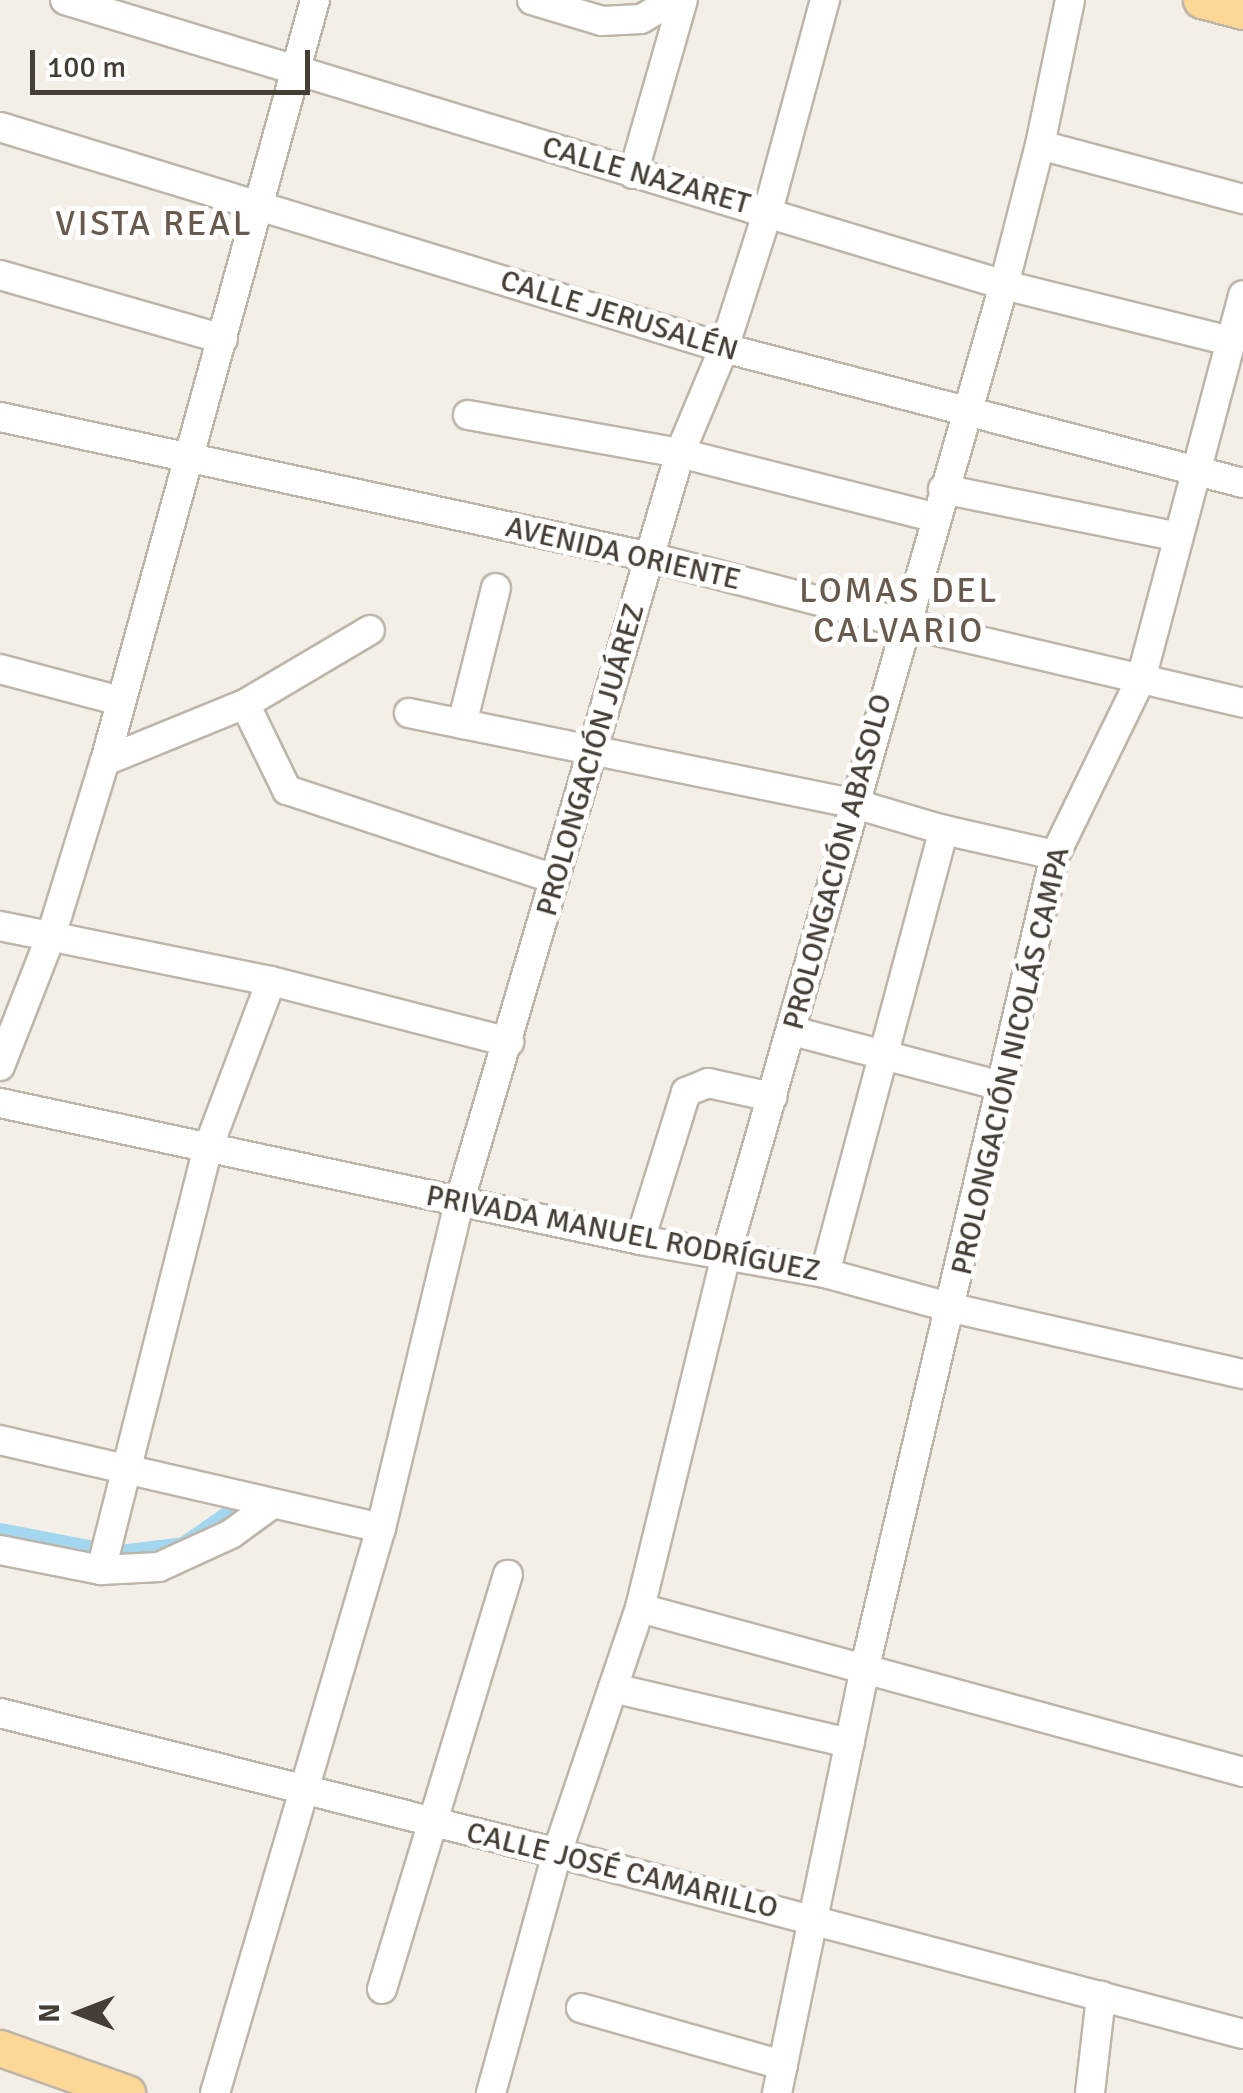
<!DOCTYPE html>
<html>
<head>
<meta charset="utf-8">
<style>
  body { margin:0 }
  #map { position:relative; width:1243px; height:2093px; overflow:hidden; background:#f3eee6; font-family:Signika,sans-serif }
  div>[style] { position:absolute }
  .canal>* { height:20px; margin:-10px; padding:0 10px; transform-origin:10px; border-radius:10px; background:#a3d6ef }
  .roads { filter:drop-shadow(2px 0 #beb5a9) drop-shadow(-2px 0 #beb5a9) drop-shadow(0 2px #beb5a9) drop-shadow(0 -2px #beb5a9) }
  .minor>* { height:28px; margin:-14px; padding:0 14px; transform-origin:14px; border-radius:14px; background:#fff }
  .major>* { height:35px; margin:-17.5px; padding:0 17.5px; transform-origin:17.5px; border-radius:17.5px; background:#fdd795 }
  span { translate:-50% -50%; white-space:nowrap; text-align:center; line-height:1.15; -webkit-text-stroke:10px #fff; paint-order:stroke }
  .street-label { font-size:30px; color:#453e35 }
  .quarter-label { font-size:35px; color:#685b4d; letter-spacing:2.5px }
  .north { position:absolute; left:30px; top:1963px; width:100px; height:100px; -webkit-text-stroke:8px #fff; paint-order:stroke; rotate:270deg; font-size:28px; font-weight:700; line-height:40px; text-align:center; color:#453e35 }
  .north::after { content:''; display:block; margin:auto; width:35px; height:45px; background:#453e35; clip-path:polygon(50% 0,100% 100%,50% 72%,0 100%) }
  .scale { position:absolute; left:30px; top:50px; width:280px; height:45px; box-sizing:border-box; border:5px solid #453e35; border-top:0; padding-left:12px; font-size:30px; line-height:35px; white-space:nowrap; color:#453e35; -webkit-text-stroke:8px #fff; paint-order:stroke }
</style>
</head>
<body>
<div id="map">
  <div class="canal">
    <div style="left:0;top:1533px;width:96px;rotate:10.8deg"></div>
    <div style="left:120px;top:1555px;width:64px;rotate:-7.1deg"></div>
    <div style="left:184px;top:1547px;width:60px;rotate:-34.8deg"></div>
  </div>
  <div class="roads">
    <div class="minor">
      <div style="left:65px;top:0;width:981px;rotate:16.88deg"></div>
      <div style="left:1004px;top:285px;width:234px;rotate:13.9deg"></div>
      <div style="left:532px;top:0;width:73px;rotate:16.7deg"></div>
      <div style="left:602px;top:21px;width:39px;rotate:-3deg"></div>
      <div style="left:641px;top:19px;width:38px;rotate:-30deg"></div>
      <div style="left:0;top:127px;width:757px;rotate:16.97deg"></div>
      <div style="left:724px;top:348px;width:536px;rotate:14.58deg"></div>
      <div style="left:1040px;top:145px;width:210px;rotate:14.9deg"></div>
      <div style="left:633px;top:174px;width:181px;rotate:-74deg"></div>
      <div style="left:0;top:275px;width:232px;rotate:16deg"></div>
      <div style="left:468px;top:415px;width:215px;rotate:10.2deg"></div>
      <div style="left:680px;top:453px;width:264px;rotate:14.2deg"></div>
      <div style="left:0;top:417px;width:665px;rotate:12.15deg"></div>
      <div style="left:650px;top:557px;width:261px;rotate:14.6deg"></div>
      <div style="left:903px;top:623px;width:349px;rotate:13.2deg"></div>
      <div style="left:943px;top:489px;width:240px;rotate:11.5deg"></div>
      <div style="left:0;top:669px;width:124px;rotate:14.9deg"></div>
      <div style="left:245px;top:704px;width:96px;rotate:64deg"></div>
      <div style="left:287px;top:790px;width:282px;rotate:18.4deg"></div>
      <div style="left:409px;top:713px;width:452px;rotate:11.5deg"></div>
      <div style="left:852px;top:803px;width:96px;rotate:16.4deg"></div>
      <div style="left:944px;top:830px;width:114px;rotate:12.7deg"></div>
      <div style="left:462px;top:724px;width:140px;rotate:-76deg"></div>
      <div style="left:105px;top:761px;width:151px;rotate:-22.2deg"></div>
      <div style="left:245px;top:704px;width:145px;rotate:-30.6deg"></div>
      <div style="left:0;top:926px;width:277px;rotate:11.5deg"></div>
      <div style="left:271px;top:981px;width:246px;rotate:14.4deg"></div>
      <div style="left:793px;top:1031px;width:215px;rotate:14.8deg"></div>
      <div style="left:0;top:1066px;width:140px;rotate:-68.6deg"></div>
      <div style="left:51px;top:936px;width:183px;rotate:-72.9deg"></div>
      <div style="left:105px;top:761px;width:789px;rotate:-74.57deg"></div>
      <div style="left:0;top:1103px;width:654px;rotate:12.08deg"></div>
      <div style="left:640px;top:1240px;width:188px;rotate:10.1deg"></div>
      <div style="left:825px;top:1273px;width:132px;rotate:15.4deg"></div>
      <div style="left:952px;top:1308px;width:298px;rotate:12.8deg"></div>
      <div style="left:640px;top:1240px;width:155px;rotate:-72.7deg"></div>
      <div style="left:686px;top:1092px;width:24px;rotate:-22deg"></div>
      <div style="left:708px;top:1083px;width:66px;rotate:12.3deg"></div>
      <div style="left:825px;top:1273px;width:459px;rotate:-75deg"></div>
      <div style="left:0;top:1440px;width:391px;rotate:13deg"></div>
      <div style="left:0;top:1550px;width:103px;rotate:11.2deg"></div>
      <div style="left:101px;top:1570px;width:58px;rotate:-3deg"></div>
      <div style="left:159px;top:1567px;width:79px;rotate:-24.6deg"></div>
      <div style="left:231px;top:1534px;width:51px;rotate:-36.2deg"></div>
      <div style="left:101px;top:1570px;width:435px;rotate:-75.8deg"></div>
      <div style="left:208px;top:1148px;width:178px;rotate:-69.3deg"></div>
      <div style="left:640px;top:1608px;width:625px;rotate:15.21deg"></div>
      <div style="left:613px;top:1688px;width:243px;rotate:13.1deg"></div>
      <div style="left:0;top:1713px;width:574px;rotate:14.11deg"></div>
      <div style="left:557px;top:1853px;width:709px;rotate:14.78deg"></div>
      <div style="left:382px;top:1989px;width:433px;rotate:-73.1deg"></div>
      <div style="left:581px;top:2008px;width:210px;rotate:15.8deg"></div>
      <div style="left:215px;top:2093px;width:589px;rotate:-73.63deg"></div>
      <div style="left:381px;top:1528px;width:334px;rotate:-76.5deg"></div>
      <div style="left:459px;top:1203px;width:782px;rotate:-73.58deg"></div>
      <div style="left:680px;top:453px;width:114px;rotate:-67.3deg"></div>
      <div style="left:724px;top:348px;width:144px;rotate:-72.2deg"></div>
      <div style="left:768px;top:211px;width:219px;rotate:-74.9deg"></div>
      <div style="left:491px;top:2093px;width:249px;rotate:-74.6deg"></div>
      <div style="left:557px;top:1853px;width:259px;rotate:-71.3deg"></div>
      <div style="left:640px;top:1608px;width:363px;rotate:-76.3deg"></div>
      <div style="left:726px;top:1255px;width:1009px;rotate:-74.01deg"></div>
      <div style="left:1004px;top:285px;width:145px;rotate:-75.6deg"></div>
      <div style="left:1040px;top:145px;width:148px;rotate:-78.3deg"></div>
      <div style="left:777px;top:2093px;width:435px;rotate:-78.3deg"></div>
      <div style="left:865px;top:1667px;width:834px;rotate:-76.83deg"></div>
      <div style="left:1055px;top:855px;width:196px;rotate:-64deg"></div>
      <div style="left:1141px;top:679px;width:397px;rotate:-75.1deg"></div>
      <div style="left:1090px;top:2093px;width:98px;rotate:-83.5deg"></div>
    </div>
    <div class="major">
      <div style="left:1201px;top:0;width:43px;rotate:14.7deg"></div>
      <div style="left:0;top:2048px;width:135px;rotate:19.5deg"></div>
    </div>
  </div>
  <div class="street-label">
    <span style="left:646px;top:176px;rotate:16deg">CALLE NAZARET</span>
    <span style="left:619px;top:316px;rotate:17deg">CALLE JERUSALÉN</span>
    <span style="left:623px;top:554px;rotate:13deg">AVENIDA ORIENTE</span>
    <span style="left:591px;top:760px;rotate:-74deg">PROLONGACIÓN JUÁREZ</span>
    <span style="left:838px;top:862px;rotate:-75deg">PROLONGACIÓN ABASOLO</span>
    <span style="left:1011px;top:1061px;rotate:-77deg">PROLONGACIÓN NICOLÁS CAMPA</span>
    <span style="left:623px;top:1234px;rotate:11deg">PRIVADA MANUEL RODRÍGUEZ</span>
    <span style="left:622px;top:1871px;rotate:14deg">CALLE JOSÉ CAMARILLO</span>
  </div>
  <div class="quarter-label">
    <span style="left:154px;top:224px">VISTA REAL</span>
    <span style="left:899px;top:611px">LOMAS DEL<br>CALVARIO</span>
  </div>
  <div class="north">N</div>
  <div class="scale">100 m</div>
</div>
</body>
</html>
